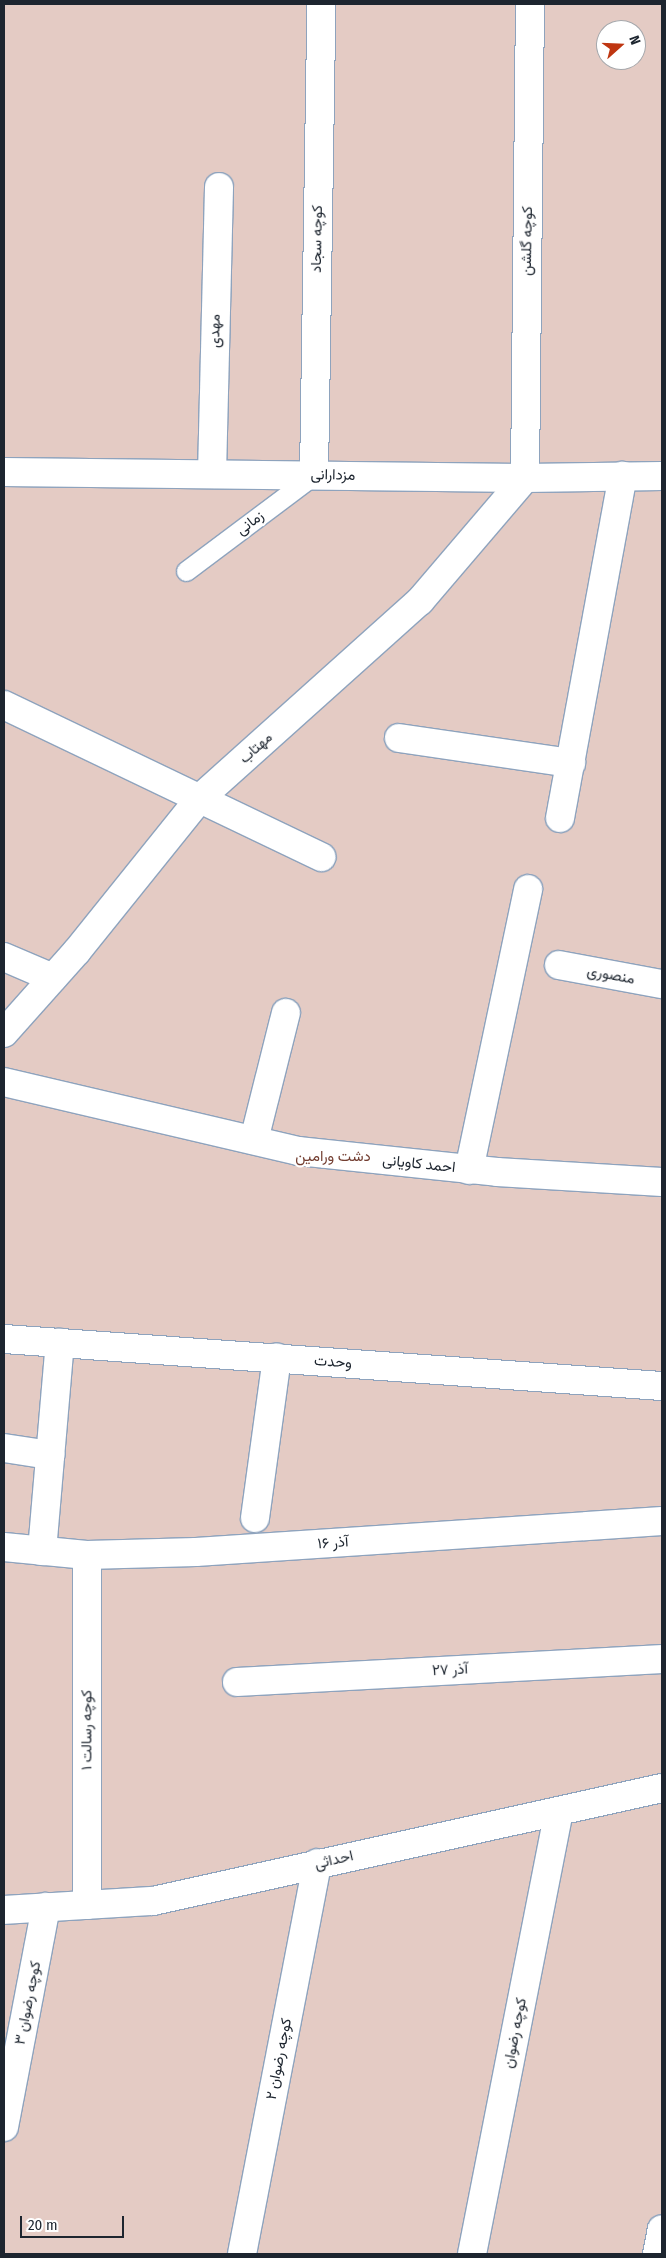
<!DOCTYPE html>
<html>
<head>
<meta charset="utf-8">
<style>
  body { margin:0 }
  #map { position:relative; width:666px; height:2258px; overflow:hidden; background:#e6f0fb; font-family:"Fira Sans Condensed",Vazirmatn,sans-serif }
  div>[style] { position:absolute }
  .green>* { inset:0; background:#e4cbc4 }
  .roads { filter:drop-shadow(1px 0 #8ea3bd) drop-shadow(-1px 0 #8ea3bd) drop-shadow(0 1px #8ea3bd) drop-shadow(0 -1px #8ea3bd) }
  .lane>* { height:19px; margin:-9.5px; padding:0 9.5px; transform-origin:9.5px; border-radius:9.5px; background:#fff }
  .street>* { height:28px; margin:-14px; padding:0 14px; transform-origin:14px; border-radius:14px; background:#fff }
  .secondary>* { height:28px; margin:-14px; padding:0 14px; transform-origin:14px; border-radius:14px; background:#fff }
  span { translate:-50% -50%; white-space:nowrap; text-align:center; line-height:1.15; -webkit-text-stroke:4.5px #fff; paint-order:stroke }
  .street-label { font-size:15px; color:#1d252f }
  .park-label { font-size:15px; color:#733e31 }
  .frame { position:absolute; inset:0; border:5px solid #1d252f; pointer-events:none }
  .north { position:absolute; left:596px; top:20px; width:50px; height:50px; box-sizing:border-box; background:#fff; border:1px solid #a5a8ac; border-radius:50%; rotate:70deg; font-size:14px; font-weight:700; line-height:20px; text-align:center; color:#1d252f }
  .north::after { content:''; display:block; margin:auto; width:18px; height:22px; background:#bf3611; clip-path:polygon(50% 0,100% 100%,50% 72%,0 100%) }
  .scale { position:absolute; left:20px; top:2216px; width:104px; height:22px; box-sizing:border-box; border:2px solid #1d252f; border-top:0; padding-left:6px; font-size:15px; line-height:18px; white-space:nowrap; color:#1d252f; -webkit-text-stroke:4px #fff; paint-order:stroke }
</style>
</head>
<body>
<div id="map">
  <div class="green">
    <div style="clip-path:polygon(evenodd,4px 4px,662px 4px,662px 2254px,4px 2254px,4px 4px,606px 30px,636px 30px,636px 60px,606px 60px,606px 30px)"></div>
  </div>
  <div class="roads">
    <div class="lane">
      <div style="left:186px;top:571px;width:160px;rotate:-36.9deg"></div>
    </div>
    <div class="street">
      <div style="left:212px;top:474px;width:287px;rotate:-88.6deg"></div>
      <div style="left:314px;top:475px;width:471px;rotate:-89.1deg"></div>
      <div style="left:4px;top:705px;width:352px;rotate:25.6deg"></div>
      <div style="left:399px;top:738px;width:174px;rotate:8.3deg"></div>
      <div style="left:560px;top:818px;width:348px;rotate:-79.6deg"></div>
      <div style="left:4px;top:957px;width:53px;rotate:23.2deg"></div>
      <div style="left:559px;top:965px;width:105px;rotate:10.5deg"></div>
      <div style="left:4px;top:1033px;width:110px;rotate:-48.3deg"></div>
      <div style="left:77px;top:951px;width:195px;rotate:-51.2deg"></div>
      <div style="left:199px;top:799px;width:297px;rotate:-41.9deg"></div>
      <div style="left:420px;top:601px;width:162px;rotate:-49.5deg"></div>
      <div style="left:525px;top:478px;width:474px;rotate:-89.4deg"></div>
      <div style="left:4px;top:1082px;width:302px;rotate:13.2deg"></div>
      <div style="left:298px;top:1151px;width:200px;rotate:6deg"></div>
      <div style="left:497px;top:1172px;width:165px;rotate:3.5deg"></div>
      <div style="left:254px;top:1140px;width:131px;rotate:-75.9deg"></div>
      <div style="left:469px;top:1170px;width:287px;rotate:-78.1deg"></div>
      <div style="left:4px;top:1339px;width:660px;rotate:4.09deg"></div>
      <div style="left:4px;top:1448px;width:47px;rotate:8.7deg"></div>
      <div style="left:255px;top:1518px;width:162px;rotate:-82.2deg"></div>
      <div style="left:4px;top:1547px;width:83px;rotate:5.5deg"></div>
      <div style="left:87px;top:1555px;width:109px;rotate:-1.6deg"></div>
      <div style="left:196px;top:1552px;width:467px;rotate:-3.8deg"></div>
      <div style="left:42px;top:1551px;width:209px;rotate:-85.1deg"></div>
      <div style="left:237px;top:1682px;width:426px;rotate:-3.1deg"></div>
      <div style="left:87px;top:1905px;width:350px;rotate:-90deg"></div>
      <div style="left:4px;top:1910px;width:149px;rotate:-3.5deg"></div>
      <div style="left:153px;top:1901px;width:521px;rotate:-12.52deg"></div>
      <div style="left:4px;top:2127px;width:224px;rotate:-79.2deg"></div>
      <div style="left:242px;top:2254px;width:398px;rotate:-79.1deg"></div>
      <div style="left:472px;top:2254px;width:451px;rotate:-78.9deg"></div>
    </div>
    <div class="secondary">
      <div style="left:4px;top:472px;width:521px;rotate:0.66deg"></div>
      <div style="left:525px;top:478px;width:137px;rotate:-0.8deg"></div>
      <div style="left:657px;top:2254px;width:25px;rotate:-79deg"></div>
    </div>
  </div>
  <div class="street-label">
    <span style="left:317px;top:239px;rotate:-89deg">کوچه سجاد</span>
    <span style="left:527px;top:241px;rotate:-89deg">کوچه گلشن</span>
    <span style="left:215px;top:331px;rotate:-89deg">مهدی</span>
    <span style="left:333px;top:475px;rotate:1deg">مزدارانی</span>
    <span style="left:250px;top:523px;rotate:-37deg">زمانی</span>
    <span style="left:256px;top:748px;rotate:-42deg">مهتاب</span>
    <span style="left:611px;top:975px;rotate:11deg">منصوری</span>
    <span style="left:419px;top:1164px;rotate:6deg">احمد کاویانی</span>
    <span style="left:333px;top:1362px;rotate:4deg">وحدت</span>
    <span style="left:333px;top:1543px;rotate:-4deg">۱۶ آذر</span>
    <span style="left:450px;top:1670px;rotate:-3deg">۲۷ آذر</span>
    <span style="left:87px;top:1730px;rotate:-90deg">۱ کوچه رسالت</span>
    <span style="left:334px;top:1860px;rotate:-13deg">احداثی</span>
    <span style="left:28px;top:2003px;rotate:-79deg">کوچه رضوان ۳</span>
    <span style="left:515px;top:2033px;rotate:-79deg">کوچه رضوان</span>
    <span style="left:279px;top:2059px;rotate:-79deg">کوچه رضوان ۲</span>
  </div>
  <div class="park-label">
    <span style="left:333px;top:1157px">دشت ورامین</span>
  </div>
  <div class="frame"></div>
  <div class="north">N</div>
  <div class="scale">20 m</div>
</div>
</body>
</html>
